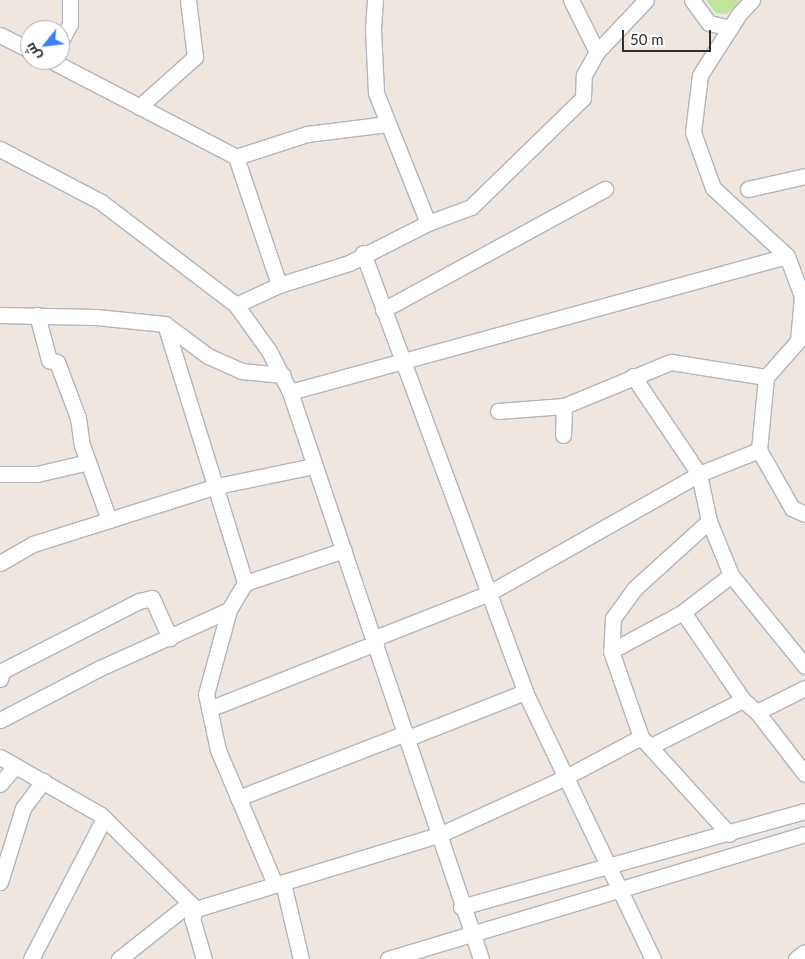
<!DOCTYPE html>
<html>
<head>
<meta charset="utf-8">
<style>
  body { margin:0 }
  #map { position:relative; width:805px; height:959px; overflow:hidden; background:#efe6e0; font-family:Lato,Cairo,sans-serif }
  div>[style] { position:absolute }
  .green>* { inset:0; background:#c0e69c }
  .roads { filter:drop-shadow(1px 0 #b0b5be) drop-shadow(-1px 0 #b0b5be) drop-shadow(0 1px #b0b5be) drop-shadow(0 -1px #b0b5be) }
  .minor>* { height:15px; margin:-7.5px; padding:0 7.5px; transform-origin:7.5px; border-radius:7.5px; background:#fff }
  span { translate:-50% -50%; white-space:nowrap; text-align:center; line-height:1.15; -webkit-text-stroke:4px #fff; paint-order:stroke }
  .north { position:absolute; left:20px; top:20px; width:50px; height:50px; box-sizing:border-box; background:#fff; border:1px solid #ababab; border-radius:50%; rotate:241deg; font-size:14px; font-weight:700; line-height:20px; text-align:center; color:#2e2e2e }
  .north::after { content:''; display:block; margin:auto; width:18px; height:22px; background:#3e7ffe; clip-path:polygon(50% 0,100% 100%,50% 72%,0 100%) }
  .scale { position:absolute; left:622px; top:30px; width:89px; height:22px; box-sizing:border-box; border:2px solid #2e2e2e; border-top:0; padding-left:6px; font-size:15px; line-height:18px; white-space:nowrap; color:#2e2e2e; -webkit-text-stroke:4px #fff; paint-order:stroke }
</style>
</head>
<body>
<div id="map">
  <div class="green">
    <div style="clip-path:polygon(706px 0,741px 0,727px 14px,716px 13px)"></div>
  </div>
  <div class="roads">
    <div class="minor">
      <div style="left:375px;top:0;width:29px;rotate:94deg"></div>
      <div style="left:373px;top:29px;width:64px;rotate:87.3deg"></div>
      <div style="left:376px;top:93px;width:140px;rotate:68.2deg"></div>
      <div style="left:571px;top:0;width:58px;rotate:63.4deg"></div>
      <div style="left:692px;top:0;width:29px;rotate:54deg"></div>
      <div style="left:709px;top:23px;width:22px;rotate:13deg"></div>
      <div style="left:0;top:35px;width:34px;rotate:27deg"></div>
      <div style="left:60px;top:42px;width:21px;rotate:-61deg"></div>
      <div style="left:70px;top:24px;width:24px;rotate:-90deg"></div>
      <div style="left:50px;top:60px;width:210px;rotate:27.5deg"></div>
      <div style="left:236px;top:157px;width:75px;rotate:-17.9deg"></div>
      <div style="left:307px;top:134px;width:81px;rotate:-7.1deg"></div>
      <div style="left:139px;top:107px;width:75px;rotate:-41.8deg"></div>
      <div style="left:195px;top:57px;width:57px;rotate:-97deg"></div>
      <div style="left:0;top:149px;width:114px;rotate:27.7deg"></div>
      <div style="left:101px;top:202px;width:170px;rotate:37.3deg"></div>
      <div style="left:236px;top:305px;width:57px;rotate:54.3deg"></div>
      <div style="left:269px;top:351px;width:46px;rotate:62.9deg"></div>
      <div style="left:290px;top:392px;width:598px;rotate:71.38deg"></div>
      <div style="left:236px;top:157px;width:135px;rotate:71.4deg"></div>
      <div style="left:279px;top:285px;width:47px;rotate:155.1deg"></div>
      <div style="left:748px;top:189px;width:58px;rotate:-12.8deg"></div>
      <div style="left:363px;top:253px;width:468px;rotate:69.7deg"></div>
      <div style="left:525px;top:692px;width:296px;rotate:64.4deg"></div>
      <div style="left:279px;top:285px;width:73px;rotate:-17.4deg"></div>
      <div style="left:349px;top:263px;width:89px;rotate:-26.9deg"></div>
      <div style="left:428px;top:223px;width:46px;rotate:-20.4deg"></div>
      <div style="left:471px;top:207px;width:156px;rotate:-44.2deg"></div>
      <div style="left:583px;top:98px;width:23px;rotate:-88deg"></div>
      <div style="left:584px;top:75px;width:26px;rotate:-61deg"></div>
      <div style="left:597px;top:52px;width:71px;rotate:-46.7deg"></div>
      <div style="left:383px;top:310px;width:253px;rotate:-28.6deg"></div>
      <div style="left:0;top:315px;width:96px;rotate:1.2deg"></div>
      <div style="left:96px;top:317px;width:69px;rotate:5.8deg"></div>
      <div style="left:165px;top:324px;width:54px;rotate:36.7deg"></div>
      <div style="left:208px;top:356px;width:36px;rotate:24deg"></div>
      <div style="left:241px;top:371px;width:42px;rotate:5.4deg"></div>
      <div style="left:37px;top:315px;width:47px;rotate:75.1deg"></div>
      <div style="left:49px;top:360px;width:8px;rotate:14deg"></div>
      <div style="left:57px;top:362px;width:60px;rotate:69.4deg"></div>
      <div style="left:78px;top:418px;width:27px;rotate:82deg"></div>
      <div style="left:82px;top:445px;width:80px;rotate:70.2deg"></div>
      <div style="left:165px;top:324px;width:271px;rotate:72.8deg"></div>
      <div style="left:245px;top:583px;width:31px;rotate:121deg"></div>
      <div style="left:229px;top:610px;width:87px;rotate:105.3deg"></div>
      <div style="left:206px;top:694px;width:57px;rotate:77.9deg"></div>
      <div style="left:218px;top:750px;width:146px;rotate:67deg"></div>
      <div style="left:633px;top:376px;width:118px;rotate:56deg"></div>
      <div style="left:699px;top:474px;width:48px;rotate:78deg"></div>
      <div style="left:709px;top:521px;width:58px;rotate:67.8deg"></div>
      <div style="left:731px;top:575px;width:117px;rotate:50.9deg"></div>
      <div style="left:290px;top:392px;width:515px;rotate:-15.3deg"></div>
      <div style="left:787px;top:256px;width:100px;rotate:-137.4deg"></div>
      <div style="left:713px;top:188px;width:59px;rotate:-109.7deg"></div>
      <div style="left:693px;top:132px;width:57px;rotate:-83deg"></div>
      <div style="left:700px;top:75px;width:72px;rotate:-57.4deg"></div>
      <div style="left:739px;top:14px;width:19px;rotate:-47deg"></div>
      <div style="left:498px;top:411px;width:66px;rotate:-4.3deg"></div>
      <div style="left:563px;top:435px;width:29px;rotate:-88deg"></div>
      <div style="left:564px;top:406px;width:116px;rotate:-22.4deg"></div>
      <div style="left:671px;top:362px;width:96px;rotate:9deg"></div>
      <div style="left:759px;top:450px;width:73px;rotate:-84.5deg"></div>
      <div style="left:766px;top:377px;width:48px;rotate:-48.4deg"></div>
      <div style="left:798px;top:341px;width:45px;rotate:-84.9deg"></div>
      <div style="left:802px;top:296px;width:43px;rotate:-110.6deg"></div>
      <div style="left:0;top:474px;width:37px"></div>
      <div style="left:37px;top:474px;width:52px;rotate:-13.2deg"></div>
      <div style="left:709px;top:521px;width:100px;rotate:137.8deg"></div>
      <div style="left:635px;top:588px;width:37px;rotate:126deg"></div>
      <div style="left:613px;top:618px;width:33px;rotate:93deg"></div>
      <div style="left:611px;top:651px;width:91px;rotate:70.8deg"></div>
      <div style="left:641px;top:737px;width:131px;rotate:47.8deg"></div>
      <div style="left:0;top:563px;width:38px;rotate:-30deg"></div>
      <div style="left:33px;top:544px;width:193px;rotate:-17.5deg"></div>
      <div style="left:217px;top:486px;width:99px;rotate:-11.7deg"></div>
      <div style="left:245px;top:583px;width:104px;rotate:-18.4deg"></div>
      <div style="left:683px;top:612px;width:107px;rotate:55.7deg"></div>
      <div style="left:743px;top:700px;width:18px;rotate:41deg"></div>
      <div style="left:757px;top:712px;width:78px;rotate:52.3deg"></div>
      <div style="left:375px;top:638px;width:123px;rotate:-21.5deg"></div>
      <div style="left:489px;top:593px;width:241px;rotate:-29.5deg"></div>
      <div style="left:699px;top:474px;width:65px;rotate:-21.8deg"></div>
      <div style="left:759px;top:450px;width:67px;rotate:60.4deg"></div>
      <div style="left:792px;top:508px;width:14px;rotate:25deg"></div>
      <div style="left:611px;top:651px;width:82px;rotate:-28.4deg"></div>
      <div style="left:683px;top:612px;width:61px;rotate:-37.6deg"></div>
      <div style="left:0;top:679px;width:8px;rotate:-76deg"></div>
      <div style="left:2px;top:671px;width:154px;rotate:-27.1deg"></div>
      <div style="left:139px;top:601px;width:13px;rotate:-13deg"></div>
      <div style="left:152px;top:598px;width:44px;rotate:65.8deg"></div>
      <div style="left:209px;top:709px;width:180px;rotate:-21.6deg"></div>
      <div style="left:757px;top:712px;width:54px;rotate:-26.6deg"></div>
      <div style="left:0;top:720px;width:113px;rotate:-27.5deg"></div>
      <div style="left:100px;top:668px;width:141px;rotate:-24.2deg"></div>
      <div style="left:408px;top:738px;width:126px;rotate:-21.5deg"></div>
      <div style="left:651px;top:746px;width:103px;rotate:-26.6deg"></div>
      <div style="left:0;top:757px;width:116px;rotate:29.9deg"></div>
      <div style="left:101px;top:815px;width:134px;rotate:44.7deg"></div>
      <div style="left:196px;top:909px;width:256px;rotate:-17deg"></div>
      <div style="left:441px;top:834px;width:135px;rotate:-24.5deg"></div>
      <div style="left:564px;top:778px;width:87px;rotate:-28deg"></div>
      <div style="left:0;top:784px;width:23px;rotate:-50deg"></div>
      <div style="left:238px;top:798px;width:180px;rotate:-21.2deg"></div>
      <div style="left:0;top:882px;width:77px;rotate:-72.7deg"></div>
      <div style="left:23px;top:808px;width:34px;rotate:-53deg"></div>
      <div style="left:283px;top:883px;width:78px;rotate:76.7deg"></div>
      <div style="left:461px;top:907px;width:357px;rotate:-15.6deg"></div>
      <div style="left:196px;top:909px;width:10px;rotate:114deg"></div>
      <div style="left:192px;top:918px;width:43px;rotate:73.7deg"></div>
      <div style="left:31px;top:959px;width:159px;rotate:-62.6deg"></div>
      <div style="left:119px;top:959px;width:90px;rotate:-38.3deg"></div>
      <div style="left:388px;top:959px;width:435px;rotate:-16.7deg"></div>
      <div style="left:796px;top:959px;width:11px;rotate:-38deg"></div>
    </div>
  </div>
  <div class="north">ش</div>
  <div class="scale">50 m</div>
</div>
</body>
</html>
